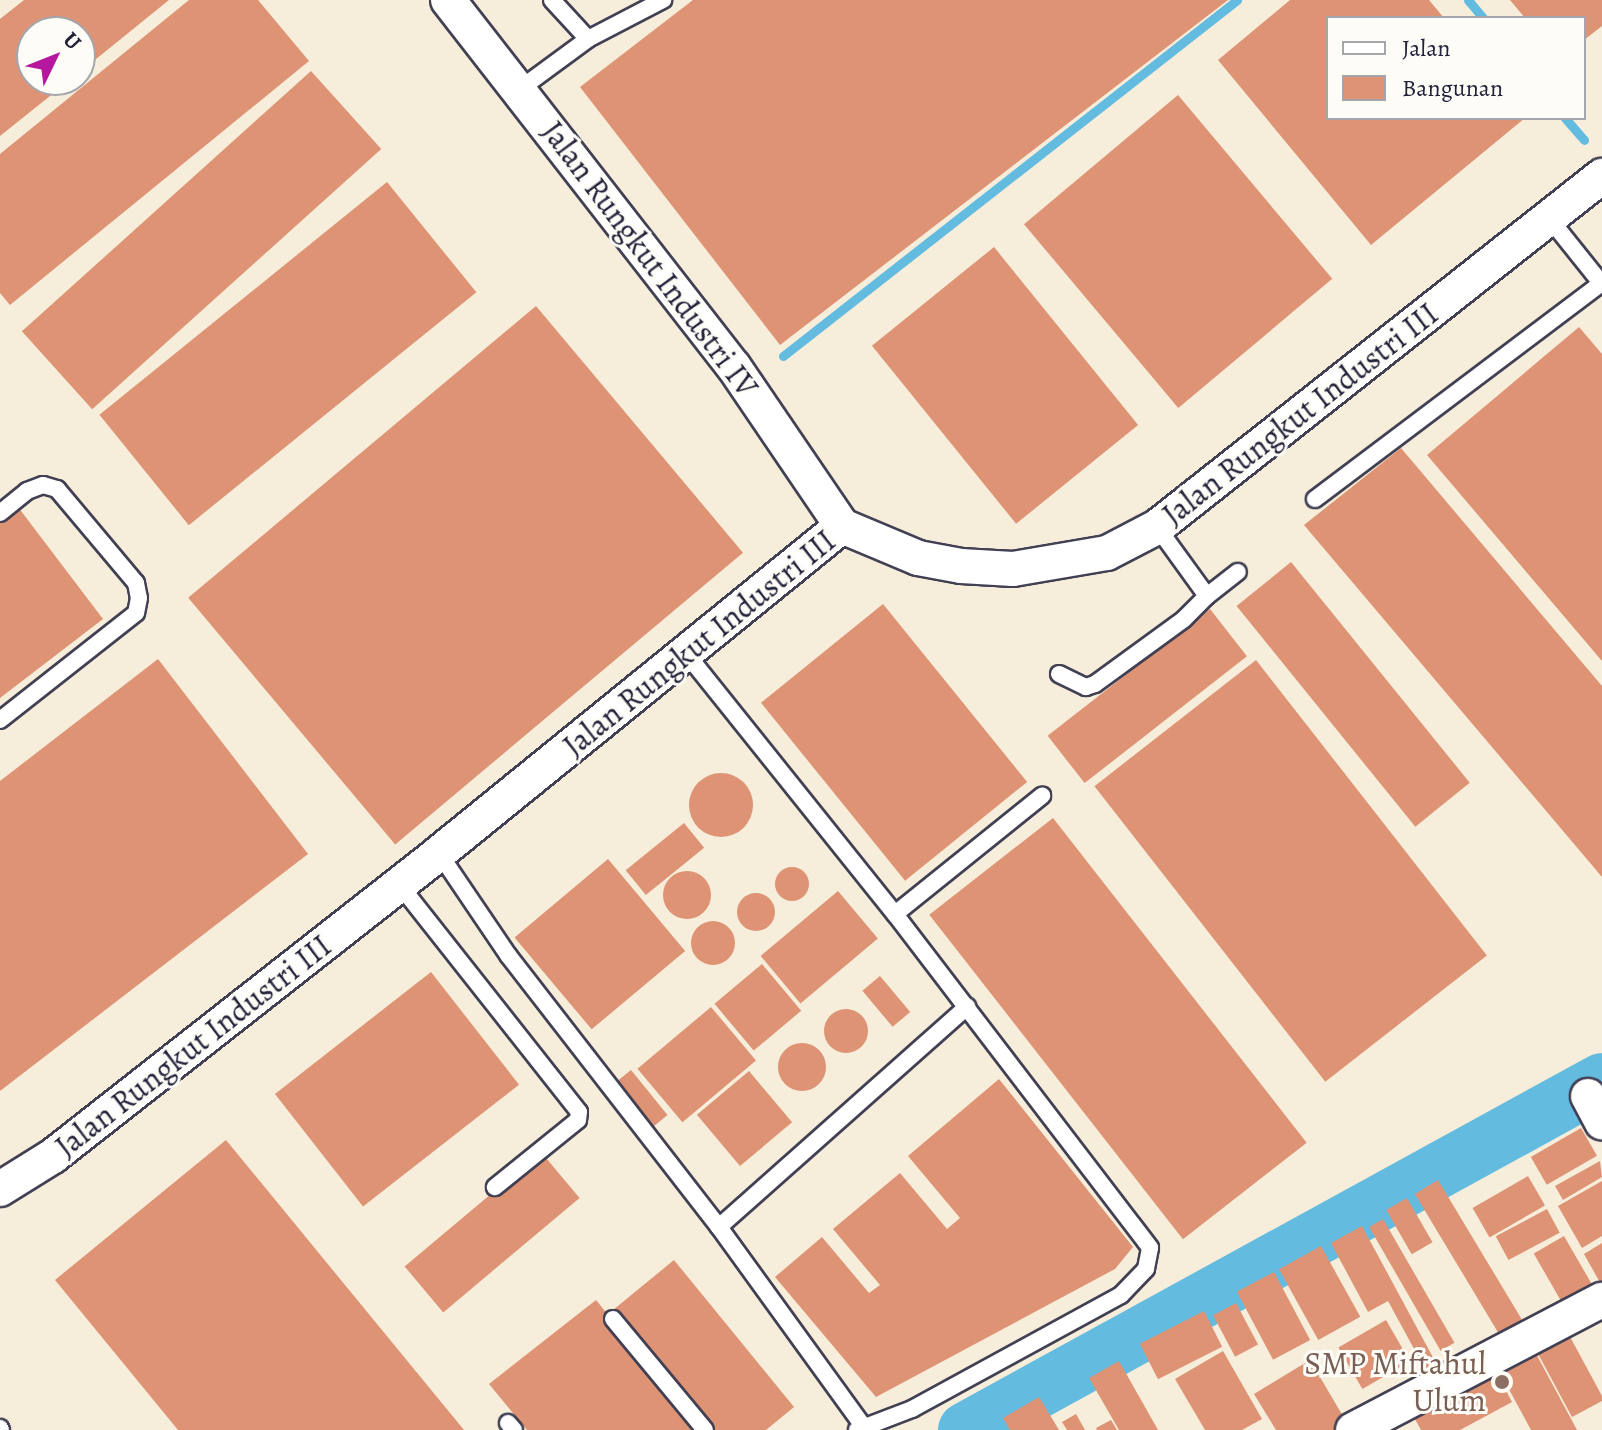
<!DOCTYPE html>
<html>
<head>
<meta charset="utf-8">
<style>
  body { margin:0 }
  #map { position:relative; width:1602px; height:1430px; overflow:hidden; background:#f6edda; font-family:Alegreya,serif }
  div>[style] { position:absolute }
  .stream>* { height:9px; margin:-4.5px; padding:0 4.5px; transform-origin:4.5px; border-radius:4.5px; background:#63bbe0 }
  .river>* { height:56px; margin:-28px; padding:0 28px; transform-origin:28px; border-radius:28px; background:#63bbe0 }
  .building>* { inset:0; background:#de9375; transform-origin:0 0 }
  .round { border-radius:50% }
  .roads { filter:drop-shadow(2px 0 #424053) drop-shadow(-2px 0 #424053) drop-shadow(0 2px #424053) drop-shadow(0 -2px #424053) }
  .service>* { height:16px; margin:-8px; padding:0 8px; transform-origin:8px; border-radius:8px; background:#fff }
  .minor>* { height:34px; margin:-17px; padding:0 17px; transform-origin:17px; border-radius:17px; background:#fff }
  .dots>* { width:22px; height:22px; translate:-50% -50%; box-sizing:border-box; border:4px solid #fdfcf7; border-radius:50% }
  span { translate:-50% -50%; white-space:nowrap; text-align:center; line-height:1.15; -webkit-text-stroke:6px #fdfcf7; paint-order:stroke }
  .street-label { font-size:32px; color:#22223b }
  .education-label { font-size:32px; color:#785e54 }
  .right { translate:-100% -50%; text-align:right }
  .legend { position:absolute; left:1326px; top:16px; width:260px; height:104px; box-sizing:border-box; background:#fdfcf7; border:2px solid #a5a5ac; margin:0; padding:10px 14px; list-style:none; font-size:24px; color:#22223b }
  .legend li { display:flex; align-items:center; gap:16px; height:40px }
  .legend b { width:40px; border:2px solid #a5a5ac }
  .north { position:absolute; left:16px; top:16px; width:80px; height:80px; box-sizing:border-box; background:#fdfcf7; border:2px solid #a5a5ac; border-radius:50%; rotate:47deg; font-size:22px; font-weight:700; line-height:32px; text-align:center; color:#22223b }
  .north::after { content:''; display:block; margin:auto; width:28px; height:36px; background:#b5179e; clip-path:polygon(50% 0,100% 100%,50% 72%,0 100%) }
</style>
</head>
<body>
<div id="map">
  <div class="stream">
    <div style="left:1468px;top:0;width:23px;rotate:50deg"></div>
    <div style="left:1565px;top:118px;width:29px;rotate:49deg"></div>
    <div style="left:783px;top:356px;width:577px;rotate:-38.1deg"></div>
  </div>
  <div class="river">
    <div style="left:966px;top:1430px;width:725px;rotate:-28.76deg"></div>
  </div>
  <div class="building">
    <div style="clip-path:polygon(24px 0,169px 0,80px 72px,80px 32px,32px 32px,32px 80px,70px 80px,0 136px,0 19px)"></div>
    <div style="clip-path:polygon(189px 0,258px 0,309px 61px,10px 305px,0 293px,0 154px)"></div>
    <div style="clip-path:polygon(693px 0,1228px 0,780px 345px,580px 87px)"></div>
    <div style="clip-path:polygon(1290px 0,1429px 0,1444px 18px,1328px 18px,1328px 118px,1525px 118px,1371px 245px,1218px 60px)"></div>
    <div style="clip-path:polygon(1510px 0,1602px 0,1602px 26px,1584px 40px,1584px 18px,1525px 18px)"></div>
    <div style="left:311px;top:71px;width:105px;height:389px;rotate:48deg"></div>
    <div style="left:1178px;top:95px;width:240px;height:201px;rotate:50deg"></div>
    <div style="left:387px;top:182px;width:142px;height:370px;rotate:51deg"></div>
    <div style="left:994px;top:247px;width:229px;height:157px;rotate:51deg"></div>
    <div style="left:536px;top:306px;width:322px;height:454px;rotate:50deg"></div>
    <div style="clip-path:polygon(1579px 327px,1602px 354px,1602px 661px,1427px 455px)"></div>
    <div style="clip-path:polygon(1401px 448px,1602px 686px,1602px 877px,1304px 525px)"></div>
    <div style="clip-path:polygon(18px 507px,103px 619px,0 698px,0 522px)"></div>
    <div style="left:1291px;top:562px;width:284px;height:70px;rotate:51deg"></div>
    <div style="left:883px;top:604px;width:229px;height:157px;rotate:51deg"></div>
    <div style="left:1210px;top:609px;width:60px;height:206px;rotate:52deg"></div>
    <div style="clip-path:polygon(158px 659px,308px 854px,0 1091px,0 781px)"></div>
    <div style="left:1256px;top:660px;width:375px;height:205px;rotate:52deg"></div>
    <div class="round" style="left:689px;top:773px;width:64px;height:64px"></div>
    <div style="left:1053px;top:818px;width:412px;height:157px;rotate:52deg"></div>
    <div style="left:684px;top:823px;width:32px;height:75px;rotate:51deg"></div>
    <div style="left:608px;top:859px;width:120px;height:122px;rotate:50deg"></div>
    <div class="round" style="left:775px;top:867px;width:34px;height:34px"></div>
    <div class="round" style="left:663px;top:871px;width:48px;height:48px"></div>
    <div style="left:838px;top:891px;width:62px;height:101px;rotate:50deg"></div>
    <div class="round" style="left:737px;top:893px;width:38px;height:38px"></div>
    <div class="round" style="left:691px;top:921px;width:44px;height:44px"></div>
    <div style="left:762px;top:964px;width:61px;height:62px;rotate:50deg"></div>
    <div style="left:431px;top:972px;width:143px;height:198px;rotate:52deg"></div>
    <div style="left:880px;top:976px;width:47px;height:23px;rotate:50deg"></div>
    <div style="left:711px;top:1007px;width:70px;height:96px;rotate:50deg"></div>
    <div class="round" style="left:824px;top:1009px;width:44px;height:44px"></div>
    <div class="round" style="left:778px;top:1043px;width:48px;height:48px"></div>
    <div style="left:631px;top:1070px;width:58px;height:26px;rotate:51deg"></div>
    <div style="left:749px;top:1071px;width:67px;height:68px;rotate:50deg"></div>
    <div style="clip-path:polygon(999px 1079px,1133px 1247px,1115px 1269px,876px 1397px,775px 1277px,822px 1237px,869px 1293px,880px 1285px,833px 1229px,900px 1173px,947px 1229px,960px 1218px,908px 1156px)"></div>
    <div style="left:1581px;top:1128px;width:32px;height:58px;rotate:60deg"></div>
    <div style="clip-path:polygon(226px 1140px,464px 1430px,178px 1430px,55px 1280px)"></div>
    <div style="left:541px;top:1152px;width:60px;height:178px;rotate:50deg"></div>
    <div style="clip-path:polygon(1600px 1161px,1602px 1177px,1563px 1200px,1555px 1186px)"></div>
    <div style="left:1528px;top:1176px;width:34px;height:64px;rotate:60deg"></div>
    <div style="left:1438px;top:1180px;width:166px;height:27px;rotate:59deg"></div>
    <div style="clip-path:polygon(1602px 1181px,1602px 1236px,1582px 1248px,1558px 1206px)"></div>
    <div style="left:1407px;top:1198px;width:51px;height:24px;rotate:60deg"></div>
    <div style="left:1547px;top:1209px;width:27px;height:58px;rotate:62deg"></div>
    <div style="left:1383px;top:1219px;width:143px;height:16px;rotate:60deg"></div>
    <div style="clip-path:polygon(1362px 1226px,1436px 1363px,1425px 1369px,1388px 1301px,1368px 1312px,1331px 1243px)"></div>
    <div style="left:1564px;top:1236px;width:64px;height:35px;rotate:60deg"></div>
    <div style="clip-path:polygon(1602px 1243px,1602px 1286px,1584px 1254px)"></div>
    <div style="left:1321px;top:1246px;width:81px;height:48px;rotate:61deg"></div>
    <div style="clip-path:polygon(674px 1260px,794px 1407px,766px 1430px,712px 1430px,613px 1310px)"></div>
    <div style="left:1274px;top:1272px;width:77px;height:42px;rotate:62deg"></div>
    <div style="clip-path:polygon(596px 1300px,701px 1430px,527px 1430px,489px 1384px)"></div>
    <div style="left:1236px;top:1303px;width:47px;height:26px;rotate:62deg"></div>
    <div style="left:1204px;top:1311px;width:40px;height:72px;rotate:63deg"></div>
    <div style="left:1386px;top:1320px;width:48px;height:55px;rotate:60deg"></div>
    <div style="clip-path:polygon(1568px 1333px,1602px 1396px,1602px 1401px,1572px 1417px,1536px 1350px)"></div>
    <div style="clip-path:polygon(1533px 1348px,1577px 1430px,1531px 1430px,1497px 1367px)"></div>
    <div style="clip-path:polygon(1223px 1351px,1262px 1419px,1242px 1430px,1205px 1430px,1175px 1379px)"></div>
    <div style="clip-path:polygon(1310px 1360px,1347px 1423px,1336px 1430px,1276px 1430px,1254px 1394px)"></div>
    <div style="clip-path:polygon(1119px 1361px,1158px 1430px,1119px 1430px,1089px 1378px)"></div>
    <div style="clip-path:polygon(1492px 1364px,1512px 1402px,1460px 1430px,1421px 1430px,1409px 1408px)"></div>
    <div style="clip-path:polygon(1039px 1397px,1059px 1430px,1010px 1430px,1003px 1418px)"></div>
    <div style="clip-path:polygon(1076px 1414px,1085px 1430px,1067px 1430px,1062px 1422px)"></div>
    <div style="clip-path:polygon(1111px 1420px,1117px 1430px,1097px 1430px,1096px 1428px)"></div>
  </div>
  <div class="roads">
    <div class="service">
      <div style="left:552px;top:0;width:53px;rotate:47.3deg"></div>
      <div style="left:588px;top:39px;width:85px;rotate:-27.5deg"></div>
      <div style="left:520px;top:89px;width:84px;rotate:-36.3deg"></div>
      <div style="left:1549px;top:218px;width:83px;rotate:51.3deg"></div>
      <div style="left:1315px;top:499px;width:359px;rotate:-37deg"></div>
      <div style="left:0;top:513px;width:35px;rotate:-39deg"></div>
      <div style="left:27px;top:491px;width:17px;rotate:-21deg"></div>
      <div style="left:43px;top:485px;width:15px;rotate:16deg"></div>
      <div style="left:57px;top:489px;width:123px;rotate:50deg"></div>
      <div style="left:136px;top:583px;width:15px;rotate:79deg"></div>
      <div style="left:139px;top:598px;width:15px;rotate:101deg"></div>
      <div style="left:136px;top:613px;width:173px;rotate:141.8deg"></div>
      <div style="left:1207px;top:596px;width:39px;rotate:-38deg"></div>
      <div style="left:685px;top:652px;width:336px;rotate:51.3deg"></div>
      <div style="left:895px;top:914px;width:420px;rotate:52.6deg"></div>
      <div style="left:1150px;top:1248px;width:21px;rotate:101deg"></div>
      <div style="left:1146px;top:1269px;width:36px;rotate:134deg"></div>
      <div style="left:1121px;top:1295px;width:238px;rotate:151.4deg"></div>
      <div style="left:912px;top:1409px;width:59px;rotate:159.1deg"></div>
      <div style="left:1059px;top:674px;width:30px;rotate:26deg"></div>
      <div style="left:1086px;top:687px;width:9px;rotate:-18deg"></div>
      <div style="left:1095px;top:684px;width:110px;rotate:-36.1deg"></div>
      <div style="left:1184px;top:619px;width:33px;rotate:-45deg"></div>
      <div style="left:1207px;top:596px;width:85px;rotate:-125.9deg"></div>
      <div style="left:439px;top:853px;width:123px;rotate:55.9deg"></div>
      <div style="left:508px;top:955px;width:344px;rotate:52.2deg"></div>
      <div style="left:719px;top:1227px;width:246px;rotate:54.1deg"></div>
      <div style="left:399px;top:884px;width:290px;rotate:51.7deg"></div>
      <div style="left:579px;top:1112px;width:8px;rotate:97deg"></div>
      <div style="left:578px;top:1120px;width:107px;rotate:141.1deg"></div>
      <div style="left:895px;top:914px;width:189px;rotate:-38.8deg"></div>
      <div style="left:719px;top:1227px;width:332px;rotate:-41.6deg"></div>
      <div style="left:613px;top:1319px;width:144px;rotate:50.3deg"></div>
      <div style="left:508px;top:1423px;width:9px;rotate:49deg"></div>
      <div style="left:0;top:1428px;width:2px;rotate:63deg"></div>
    </div>
    <div class="minor">
      <div style="left:448px;top:0;width:465px;rotate:52.1deg"></div>
      <div style="left:734px;top:367px;width:192px;rotate:55.8deg"></div>
      <div style="left:1588px;top:1096px;width:30px;rotate:62deg"></div>
      <div style="left:0;top:1189px;width:62px;rotate:-31.9deg"></div>
      <div style="left:53px;top:1156px;width:491px;rotate:-38.1deg"></div>
      <div style="left:439px;top:853px;width:519px;rotate:-39.06deg"></div>
      <div style="left:842px;top:526px;width:82px;rotate:22.8deg"></div>
      <div style="left:918px;top:558px;width:44px;rotate:10.5deg"></div>
      <div style="left:961px;top:566px;width:52px;rotate:3.3deg"></div>
      <div style="left:1013px;top:569px;width:95px;rotate:-9.7deg"></div>
      <div style="left:1107px;top:553px;width:56px;rotate:-27.5deg"></div>
      <div style="left:1157px;top:527px;width:567px;rotate:-38.27deg"></div>
      <div style="left:1353px;top:1430px;width:281px;rotate:-27.6deg"></div>
    </div>
  </div>
  <div class="dots">
    <div style="left:1502px;top:1382px;background:#8d6e63"></div>
  </div>
  <div class="street-label">
    <span style="left:650px;top:259px;rotate:53deg">Jalan Rungkut Industri IV</span>
    <span style="left:1300px;top:414px;rotate:-38deg">Jalan Rungkut Industri III</span>
    <span style="left:699px;top:643px;rotate:-39deg">Jalan Rungkut Industri III</span>
    <span style="left:193px;top:1046px;rotate:-38deg">Jalan Rungkut Industri III</span>
  </div>
  <div class="education-label">
    <span class="right" style="left:1486px;top:1382px">SMP Miftahul<br>Ulum</span>
  </div>
  <ul class="legend">
  <li><b style="height:10px;background:#fff"></b>Jalan</li>
  <li><b style="height:22px;background:#de9375"></b>Bangunan</li>
  </ul>
  <div class="north">U</div>
</div>
</body>
</html>
